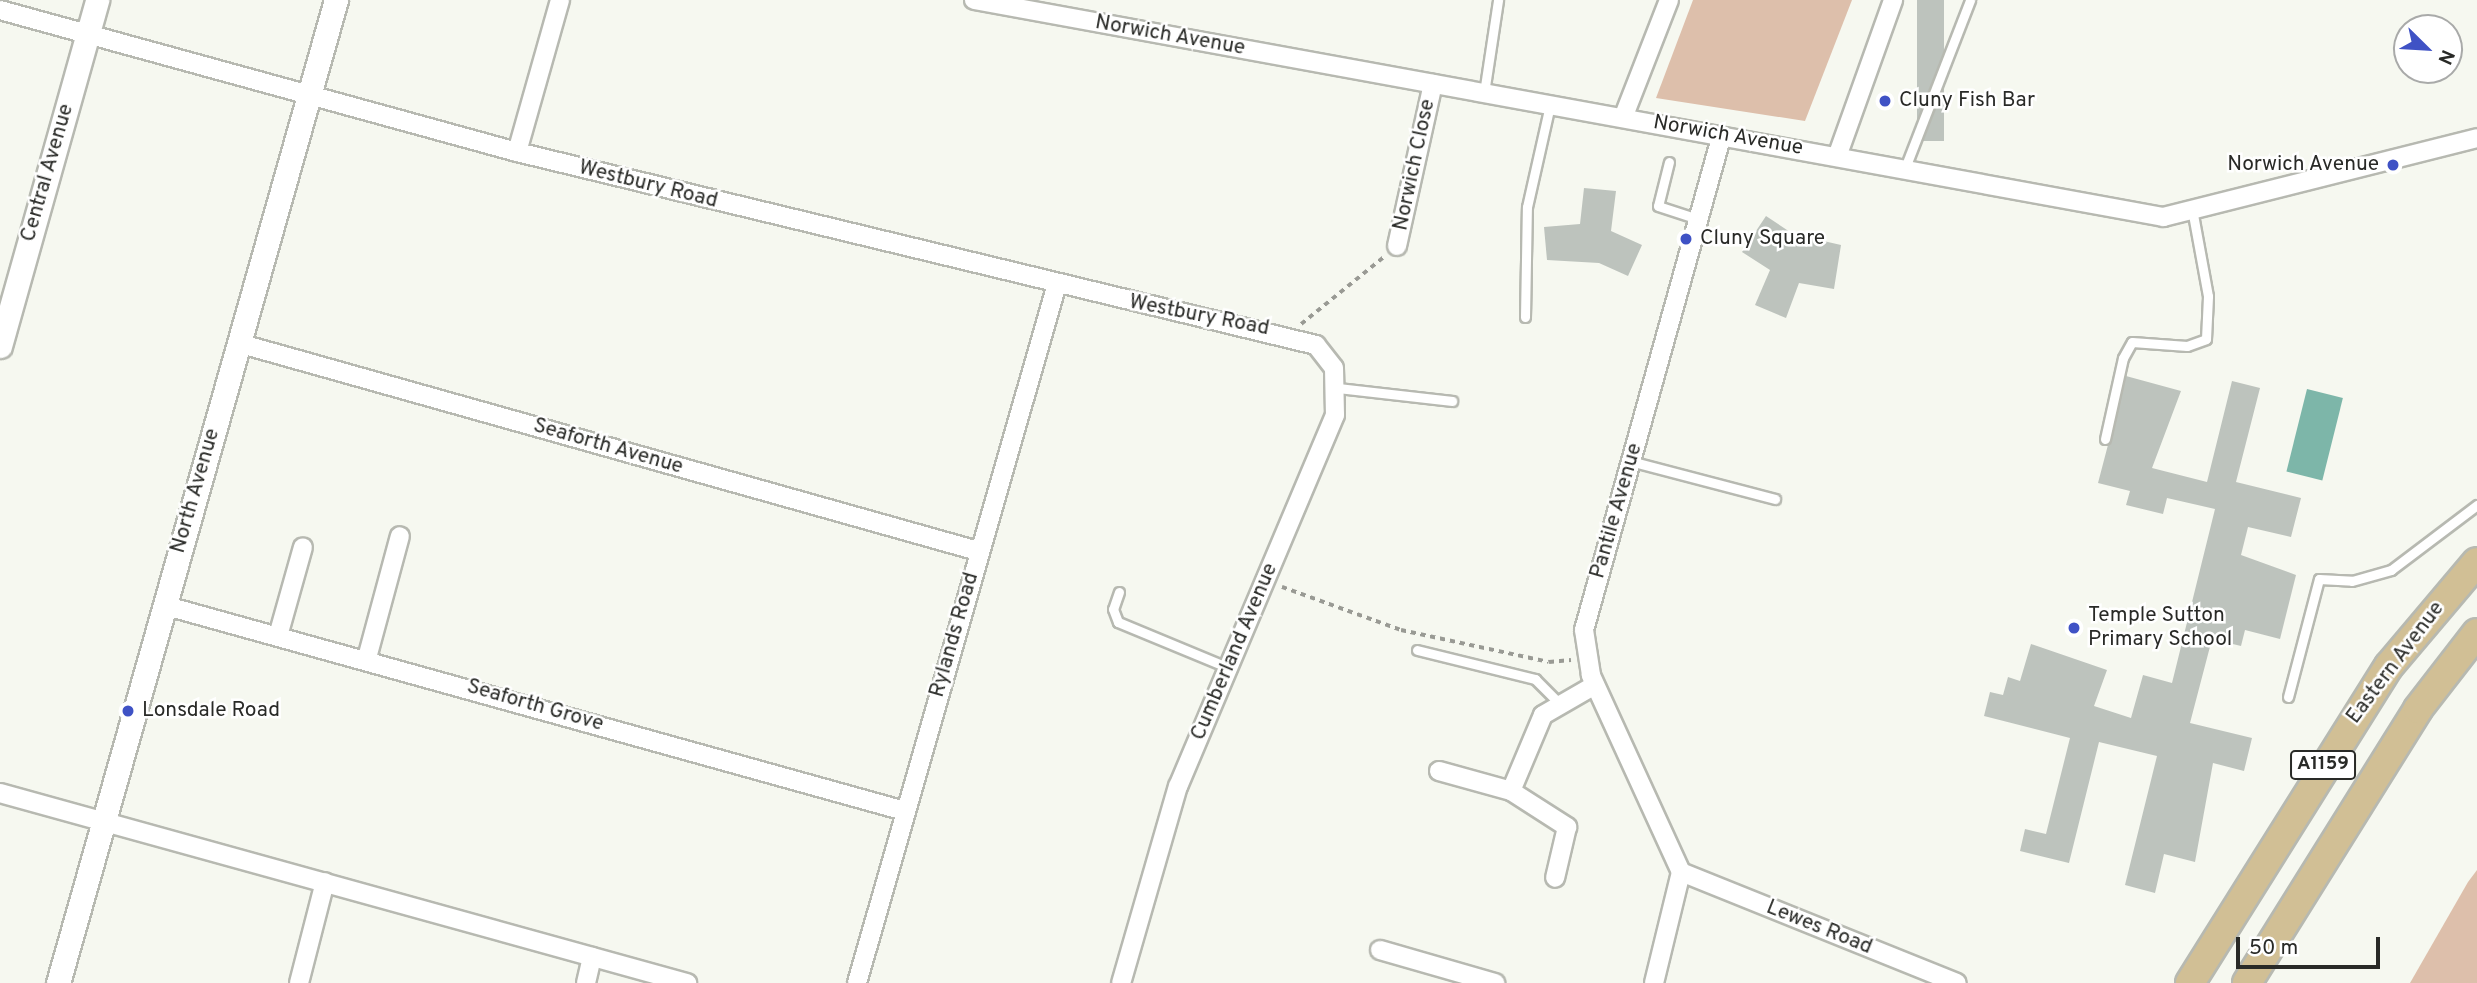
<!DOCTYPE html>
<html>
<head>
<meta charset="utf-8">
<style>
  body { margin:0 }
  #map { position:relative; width:2477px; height:983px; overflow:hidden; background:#f6f8f0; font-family:Overpass,sans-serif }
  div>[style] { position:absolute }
  .green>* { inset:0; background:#ddbfab }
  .water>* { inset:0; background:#7db6a9; transform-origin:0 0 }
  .building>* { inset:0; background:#bdc3bd; transform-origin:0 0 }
  .path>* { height:3.5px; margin-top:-1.75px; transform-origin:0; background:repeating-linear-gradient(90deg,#999a94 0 5px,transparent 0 10px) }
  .roads { filter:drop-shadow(2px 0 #b7b9b1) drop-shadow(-2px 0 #b7b9b1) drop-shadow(0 2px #b7b9b1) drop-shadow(0 -2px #b7b9b1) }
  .service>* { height:9px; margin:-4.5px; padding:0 4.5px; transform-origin:4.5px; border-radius:4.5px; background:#fff }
  .minor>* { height:18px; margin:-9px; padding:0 9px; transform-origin:9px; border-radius:9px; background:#fff }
  .tertiary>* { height:23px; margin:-11.5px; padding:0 11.5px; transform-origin:11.5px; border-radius:11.5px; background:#fff }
  .primary>* { height:28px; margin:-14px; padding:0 14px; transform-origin:14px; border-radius:14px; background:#d1bf95 }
  .dots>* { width:19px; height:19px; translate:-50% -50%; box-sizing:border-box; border:4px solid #fff; border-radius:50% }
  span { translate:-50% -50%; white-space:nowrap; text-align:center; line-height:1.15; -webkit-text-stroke:5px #fff; paint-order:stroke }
  .shield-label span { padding:2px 5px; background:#fff; border:2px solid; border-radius:5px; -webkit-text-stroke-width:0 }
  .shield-label { font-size:19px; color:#292a27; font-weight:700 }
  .street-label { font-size:21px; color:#292a27 }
  .poi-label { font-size:21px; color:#292a27 }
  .left { translate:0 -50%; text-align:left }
  .right { translate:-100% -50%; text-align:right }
  .north { position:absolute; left:2393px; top:14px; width:70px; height:70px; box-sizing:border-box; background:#fff; border:2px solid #a9aaa9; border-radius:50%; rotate:114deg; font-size:19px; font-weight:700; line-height:28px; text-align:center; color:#292a27 }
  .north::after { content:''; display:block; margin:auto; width:24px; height:32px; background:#3f52c5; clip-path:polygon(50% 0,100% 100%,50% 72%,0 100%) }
  .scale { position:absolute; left:2236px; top:937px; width:144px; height:32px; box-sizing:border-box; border:4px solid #292a27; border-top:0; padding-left:9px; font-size:21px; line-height:24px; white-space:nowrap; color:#292a27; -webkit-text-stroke:5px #fff; paint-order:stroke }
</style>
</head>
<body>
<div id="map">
  <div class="green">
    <div style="clip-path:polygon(1693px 0,1852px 0,1805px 121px,1656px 98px)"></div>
    <div style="clip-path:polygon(2477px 870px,2477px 983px,2410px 983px,2468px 882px)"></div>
  </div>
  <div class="water">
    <div style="left:2307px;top:389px;width:37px;height:85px;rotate:14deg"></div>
  </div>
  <div class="building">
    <div style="left:1917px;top:0;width:27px;height:141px"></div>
    <div style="clip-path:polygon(1584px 188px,1616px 191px,1611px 231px,1642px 245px,1628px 276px,1599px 263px,1547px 260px,1544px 227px,1580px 224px)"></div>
    <div style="clip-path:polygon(1766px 216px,1793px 234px,1841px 245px,1834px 289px,1799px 283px,1786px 318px,1755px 305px,1770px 270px,1742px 252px)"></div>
    <div style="clip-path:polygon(2126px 376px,2181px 391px,2152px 468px,2207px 482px,2232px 381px,2260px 388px,2236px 482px,2301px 498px,2291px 537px,2248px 527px,2241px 555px,2296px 575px,2280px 639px,2245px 630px,2241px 646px,2212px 639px,2190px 723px,2252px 738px,2244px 771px,2213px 763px,2195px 862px,2164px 854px,2155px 893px,2125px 885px,2157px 756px,2099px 742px,2069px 863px,2020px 851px,2025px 829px,2046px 834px,2070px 738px,1984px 716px,1990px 692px,2003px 695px,2008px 677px,2020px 681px,2031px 644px,2107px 670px,2094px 706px,2131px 718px,2143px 675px,2172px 683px,2215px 509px,2167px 498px,2163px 514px,2126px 505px,2130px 491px,2098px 483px)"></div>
  </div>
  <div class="path">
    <div style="left:1301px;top:324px;width:108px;rotate:-39deg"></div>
    <div style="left:1282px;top:587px;width:127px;rotate:19.9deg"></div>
    <div style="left:1401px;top:630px;width:151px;rotate:12.2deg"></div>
    <div style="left:1549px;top:662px;width:22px;rotate:-5deg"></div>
  </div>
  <div class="roads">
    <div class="service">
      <div style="left:1484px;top:93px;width:94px;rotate:-81.4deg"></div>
      <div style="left:1669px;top:162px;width:45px;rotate:104deg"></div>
      <div style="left:1658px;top:206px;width:42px;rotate:18deg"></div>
      <div style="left:1905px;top:168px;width:180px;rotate:-68.8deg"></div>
      <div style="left:1525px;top:317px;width:110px;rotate:-89deg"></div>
      <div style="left:1527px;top:207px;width:105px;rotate:-77.3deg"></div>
      <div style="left:1338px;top:388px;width:115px;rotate:6.5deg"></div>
      <div style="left:2105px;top:439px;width:83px;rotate:-77.5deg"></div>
      <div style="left:2123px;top:358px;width:18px;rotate:-61deg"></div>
      <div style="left:2132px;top:342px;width:55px;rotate:4.2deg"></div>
      <div style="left:2187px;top:346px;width:20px;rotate:-20deg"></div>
      <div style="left:2206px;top:339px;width:43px;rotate:-87.3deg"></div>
      <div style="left:2208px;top:296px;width:88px;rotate:-100.4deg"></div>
      <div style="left:1630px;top:461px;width:150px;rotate:14.7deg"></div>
      <div style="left:1119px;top:592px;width:18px;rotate:109deg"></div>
      <div style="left:1113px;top:609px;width:14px;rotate:69deg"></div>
      <div style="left:1118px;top:622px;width:120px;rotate:22.5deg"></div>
      <div style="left:1417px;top:650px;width:122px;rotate:13.8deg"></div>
      <div style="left:1535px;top:679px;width:33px;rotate:45deg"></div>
      <div style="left:2288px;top:697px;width:122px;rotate:-75.3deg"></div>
      <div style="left:2319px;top:579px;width:33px;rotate:3deg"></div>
      <div style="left:2352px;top:581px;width:41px;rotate:-15.8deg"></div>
      <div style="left:2391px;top:570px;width:108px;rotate:-37.1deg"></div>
    </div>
    <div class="minor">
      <div style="left:974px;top:0;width:1209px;rotate:10.34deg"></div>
      <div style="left:2163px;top:217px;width:324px;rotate:-14.1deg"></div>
      <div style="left:0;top:10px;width:536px;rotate:15.36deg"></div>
      <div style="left:517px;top:152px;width:822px;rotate:13.58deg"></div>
      <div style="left:1316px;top:345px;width:29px;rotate:52deg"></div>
      <div style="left:1334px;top:368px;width:47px;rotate:88.8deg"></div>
      <div style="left:1335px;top:415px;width:403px;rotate:112.9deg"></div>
      <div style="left:1178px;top:786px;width:205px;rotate:106.1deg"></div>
      <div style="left:1623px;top:118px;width:127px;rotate:-68.7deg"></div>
      <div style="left:517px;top:152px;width:158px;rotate:-74.2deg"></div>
      <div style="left:1838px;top:154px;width:164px;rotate:-70.3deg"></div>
      <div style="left:1397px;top:246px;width:166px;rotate:-77.5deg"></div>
      <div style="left:238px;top:343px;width:769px;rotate:15.7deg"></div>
      <div style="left:163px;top:605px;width:770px;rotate:15.52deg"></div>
      <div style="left:278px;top:636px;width:92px;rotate:-74.3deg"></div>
      <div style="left:367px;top:658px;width:126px;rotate:-74.9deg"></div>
      <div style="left:1439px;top:771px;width:75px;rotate:15.5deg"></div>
      <div style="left:1511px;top:791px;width:67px;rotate:32.7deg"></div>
      <div style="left:1567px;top:827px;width:52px;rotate:103.2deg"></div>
      <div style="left:1511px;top:791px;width:82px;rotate:-67.2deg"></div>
      <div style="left:1543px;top:715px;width:60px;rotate:-30deg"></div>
      <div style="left:0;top:793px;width:713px;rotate:15.46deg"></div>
      <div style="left:1681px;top:872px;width:217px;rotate:-114.6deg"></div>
      <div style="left:1591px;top:675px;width:46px;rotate:-98.8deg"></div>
      <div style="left:1584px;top:630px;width:511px;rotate:-74.44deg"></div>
      <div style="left:1681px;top:872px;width:297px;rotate:21.9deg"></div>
      <div style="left:1380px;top:950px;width:120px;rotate:16deg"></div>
      <div style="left:299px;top:983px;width:104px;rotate:-75.6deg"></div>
      <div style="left:586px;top:983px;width:27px;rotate:-77deg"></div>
      <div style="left:857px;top:983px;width:724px;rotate:-74.04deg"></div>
      <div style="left:1654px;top:983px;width:114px;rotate:-76.3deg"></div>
    </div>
    <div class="tertiary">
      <div style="left:0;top:346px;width:359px;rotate:-74.3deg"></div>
      <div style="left:58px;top:983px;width:1022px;rotate:-74.21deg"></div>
    </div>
    <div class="primary">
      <div style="left:2190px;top:983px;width:374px;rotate:-57.9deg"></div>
      <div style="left:2389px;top:666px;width:136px;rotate:-49.8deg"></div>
      <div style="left:2247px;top:983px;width:323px;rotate:-58deg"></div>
      <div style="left:2418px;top:709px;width:96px;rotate:-52.2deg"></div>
    </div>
  </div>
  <div class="dots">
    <div style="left:1885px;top:101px;background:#3f52c5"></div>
    <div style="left:2393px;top:165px;background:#3f52c5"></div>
    <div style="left:1686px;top:239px;background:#3f52c5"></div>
    <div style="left:2074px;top:628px;background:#3f52c5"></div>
    <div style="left:128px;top:711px;background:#3f52c5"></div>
  </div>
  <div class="shield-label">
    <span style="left:2323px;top:765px">A1159</span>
  </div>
  <div class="street-label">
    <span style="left:1170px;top:36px;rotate:10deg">Norwich Avenue</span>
    <span style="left:1728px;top:136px;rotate:10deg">Norwich Avenue</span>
    <span style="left:1415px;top:165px;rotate:-78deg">Norwich Close</span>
    <span style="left:48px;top:173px;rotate:-74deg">Central Avenue</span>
    <span style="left:648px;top:185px;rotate:14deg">Westbury Road</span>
    <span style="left:1199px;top:316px;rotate:11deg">Westbury Road</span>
    <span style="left:608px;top:447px;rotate:16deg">Seaforth Avenue</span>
    <span style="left:196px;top:491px;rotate:-74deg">North Avenue</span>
    <span style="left:1617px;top:511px;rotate:-74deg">Pantile Avenue</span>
    <span style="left:955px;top:635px;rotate:-74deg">Rylands Road</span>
    <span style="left:1235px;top:652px;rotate:-67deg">Cumberland Avenue</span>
    <span style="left:2396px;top:663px;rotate:-53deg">Eastern Avenue</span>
    <span style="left:535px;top:706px;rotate:16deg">Seaforth Grove</span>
    <span style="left:1819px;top:928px;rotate:22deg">Lewes Road</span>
  </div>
  <div class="poi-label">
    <span class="left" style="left:1899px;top:101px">Cluny Fish Bar</span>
    <span class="right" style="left:2379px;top:165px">Norwich Avenue</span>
    <span class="left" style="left:1700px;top:239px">Cluny Square</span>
    <span class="left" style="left:2088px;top:628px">Temple Sutton<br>Primary School</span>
    <span class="left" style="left:142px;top:711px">Lonsdale Road</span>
  </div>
  <div class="north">N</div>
  <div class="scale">50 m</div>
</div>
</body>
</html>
